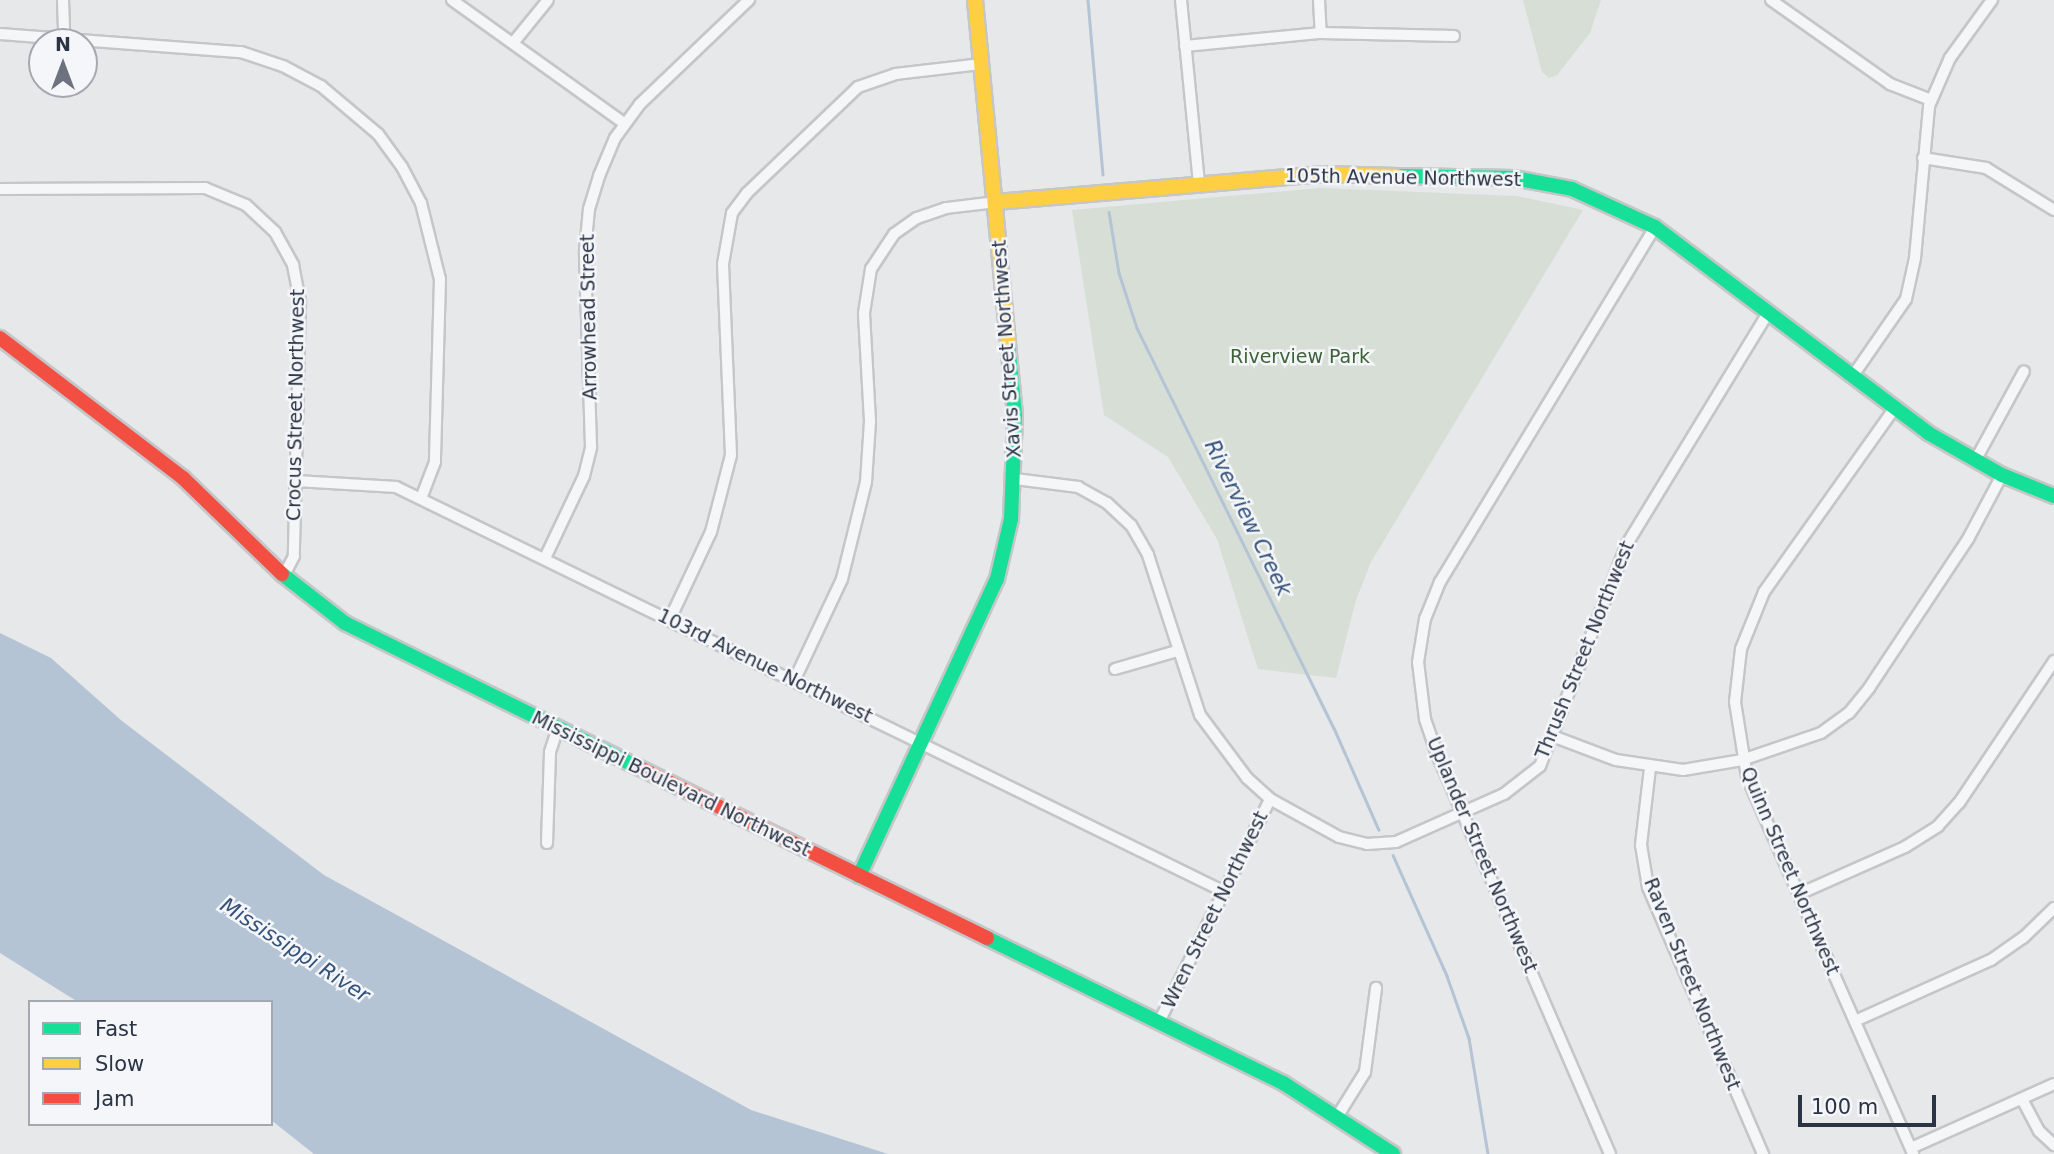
<!DOCTYPE html>
<html>
<head>
<meta charset="utf-8">
<style>
  body { margin:0 }
  #map { position:relative; width:2054px; height:1154px; overflow:hidden; background:#e6e8ea; font-family:"DejaVu Sans",sans-serif }
  div>[style] { position:absolute }
  .green>* { inset:0; background:#d6ded6 }
  .water>* { inset:0; background:#b4c4d5 }
  .stream>* { height:2.5px; margin:-1.25px; padding:0 1.25px; transform-origin:1.25px; border-radius:1.25px; background:#b4c4d5 }
  .roads { filter:drop-shadow(2px 0 #c4c6c8) drop-shadow(-2px 0 #c4c6c8) drop-shadow(0 2px #c4c6c8) drop-shadow(0 -2px #c4c6c8) }
  .street>* { height:10px; margin:-5px; padding:0 5px; transform-origin:5px; border-radius:5px; background:#f5f6f7 }
  .fast>* { height:14px; margin:-7px; padding:0 7px; transform-origin:7px; border-radius:7px; background:#16e098 }
  .slow>* { height:14px; margin:-7px; padding:0 7px; transform-origin:7px; border-radius:7px; background:#ffcf43 }
  .jam>* { height:14px; margin:-7px; padding:0 7px; transform-origin:7px; border-radius:7px; background:#f24e42 }
  span { translate:-50% -50%; white-space:nowrap; text-align:center; line-height:1.15; -webkit-text-stroke:5px #f4f6f9; paint-order:stroke }
  .street-label { font-size:19px; color:#2b3445 }
  .park-label { font-size:19px; color:#3f6138 }
  .water-label { font-size:21px; color:#34527a; font-style:italic }
  .legend { position:absolute; left:28px; top:1000px; width:245px; height:126px; box-sizing:border-box; background:#f4f6f9; border:2px solid #a4a8b1; margin:0; padding:9px 12px; list-style:none; font-size:21px; color:#2b3445 }
  .legend li { display:flex; align-items:center; gap:14px; height:35px }
  .legend b { width:35px; border:2px solid #a4a8b1 }
  .north { position:absolute; left:28px; top:28px; width:70px; height:70px; box-sizing:border-box; background:#f4f6f9; border:2px solid #a4a8b1; border-radius:50%; rotate:0deg; font-size:19px; font-weight:700; line-height:28px; text-align:center; color:#2b3445 }
  .north::after { content:''; display:block; margin:auto; width:24px; height:32px; background:#6c737f; clip-path:polygon(50% 0,100% 100%,50% 72%,0 100%) }
  .scale { position:absolute; left:1798px; top:1095px; width:138px; height:32px; box-sizing:border-box; border:4px solid #2b3445; border-top:0; padding-left:9px; font-size:21px; line-height:24px; white-space:nowrap; color:#2b3445; -webkit-text-stroke:5px #f4f6f9; paint-order:stroke }
</style>
</head>
<body>
<div id="map">
  <div class="green">
    <div style="clip-path:polygon(1523px 0,1601px 0,1590px 33px,1557px 75px,1549px 78px,1542px 72px)"></div>
    <div style="clip-path:polygon(1320px 188px,1517px 196px,1583px 210px,1371px 562px,1356px 600px,1336px 678px,1258px 669px,1217px 539px,1168px 457px,1104px 415px,1072px 210px)"></div>
  </div>
  <div class="water">
    <div style="clip-path:polygon(0 633px,51px 658px,122px 721px,324px 875px,751px 1110px,888px 1154px,314px 1154px,271px 1120px,271px 1002px,78px 1002px,0 953px)"></div>
  </div>
  <div class="stream">
    <div style="left:1088px;top:0;width:175px;rotate:85.1deg"></div>
    <div style="left:1109px;top:212px;width:62px;rotate:80.7deg"></div>
    <div style="left:1119px;top:273px;width:58px;rotate:71.9deg"></div>
    <div style="left:1137px;top:328px;width:446px;rotate:63.8deg"></div>
    <div style="left:1334px;top:728px;width:111px;rotate:66.2deg"></div>
    <div style="left:1393px;top:855px;width:133px;rotate:65.9deg"></div>
    <div style="left:1447px;top:976px;width:66px;rotate:70.5deg"></div>
    <div style="left:1469px;top:1038px;width:118px;rotate:80.7deg"></div>
  </div>
  <div class="roads">
    <div class="street">
      <div style="left:63px;top:0;width:36px;rotate:88deg"></div>
      <div style="left:452px;top:0;width:211px;rotate:35.6deg"></div>
      <div style="left:1181px;top:0;width:185px;rotate:84.4deg"></div>
      <div style="left:1319px;top:0;width:33px;rotate:87deg"></div>
      <div style="left:1771px;top:0;width:146px;rotate:35.2deg"></div>
      <div style="left:1890px;top:84px;width:44px;rotate:21.3deg"></div>
      <div style="left:0;top:34px;width:242px;rotate:4.3deg"></div>
      <div style="left:241px;top:52px;width:44px;rotate:18.4deg"></div>
      <div style="left:283px;top:66px;width:43px;rotate:27.8deg"></div>
      <div style="left:321px;top:86px;width:75px;rotate:40.1deg"></div>
      <div style="left:378px;top:134px;width:41px;rotate:54deg"></div>
      <div style="left:402px;top:167px;width:41px;rotate:62.2deg"></div>
      <div style="left:421px;top:203px;width:78px;rotate:76deg"></div>
      <div style="left:440px;top:279px;width:183px;rotate:91.6deg"></div>
      <div style="left:435px;top:462px;width:39px;rotate:111deg"></div>
      <div style="left:513px;top:43px;width:55px;rotate:-50.9deg"></div>
      <div style="left:1185px;top:46px;width:137px;rotate:-5.5deg"></div>
      <div style="left:1321px;top:33px;width:133px;rotate:1.3deg"></div>
      <div style="left:1923px;top:158px;width:64px;rotate:9deg"></div>
      <div style="left:1986px;top:168px;width:80px;rotate:31.7deg"></div>
      <div style="left:0;top:189px;width:205px;rotate:-0.3deg"></div>
      <div style="left:205px;top:188px;width:44px;rotate:22.5deg"></div>
      <div style="left:246px;top:205px;width:40px;rotate:43deg"></div>
      <div style="left:275px;top:232px;width:38px;rotate:61deg"></div>
      <div style="left:293px;top:265px;width:38px;rotate:79deg"></div>
      <div style="left:300px;top:302px;width:254px;rotate:91.4deg"></div>
      <div style="left:294px;top:556px;width:22px;rotate:117deg"></div>
      <div style="left:1852px;top:377px;width:95px;rotate:-55.3deg"></div>
      <div style="left:1906px;top:299px;width:42px;rotate:-77.6deg"></div>
      <div style="left:1915px;top:258px;width:153px;rotate:-84.7deg"></div>
      <div style="left:1929px;top:106px;width:52px;rotate:-66.4deg"></div>
      <div style="left:1950px;top:58px;width:72px;rotate:-54.1deg"></div>
      <div style="left:1894px;top:409px;width:224px;rotate:125.4deg"></div>
      <div style="left:1764px;top:592px;width:61px;rotate:112deg"></div>
      <div style="left:1741px;top:649px;width:53px;rotate:96.5deg"></div>
      <div style="left:1735px;top:702px;width:76px;rotate:80.9deg"></div>
      <div style="left:1747px;top:777px;width:412px;rotate:66.2deg"></div>
      <div style="left:1975px;top:461px;width:102px;rotate:-61.4deg"></div>
      <div style="left:1015px;top:479px;width:64px;rotate:7.2deg"></div>
      <div style="left:1078px;top:487px;width:33px;rotate:29deg"></div>
      <div style="left:1107px;top:503px;width:33px;rotate:43deg"></div>
      <div style="left:1131px;top:525px;width:34px;rotate:60deg"></div>
      <div style="left:1148px;top:555px;width:168px;rotate:72deg"></div>
      <div style="left:1200px;top:715px;width:79px;rotate:53.3deg"></div>
      <div style="left:1247px;top:778px;width:31px;rotate:42deg"></div>
      <div style="left:1270px;top:799px;width:79px;rotate:28.8deg"></div>
      <div style="left:1339px;top:837px;width:29px;rotate:14deg"></div>
      <div style="left:1367px;top:844px;width:29px;rotate:-4deg"></div>
      <div style="left:1396px;top:842px;width:118px;rotate:-24deg"></div>
      <div style="left:1504px;top:794px;width:46px;rotate:-37.9deg"></div>
      <div style="left:1540px;top:766px;width:238px;rotate:-68.6deg"></div>
      <div style="left:1627px;top:544px;width:271px;rotate:-58.6deg"></div>
      <div style="left:297px;top:481px;width:99px;rotate:3.5deg"></div>
      <div style="left:396px;top:487px;width:920px;rotate:26.04deg"></div>
      <div style="left:545px;top:558px;width:91px;rotate:-64.6deg"></div>
      <div style="left:584px;top:476px;width:30px;rotate:-76deg"></div>
      <div style="left:591px;top:447px;width:196px;rotate:-91.8deg"></div>
      <div style="left:585px;top:251px;width:42px;rotate:-84.6deg"></div>
      <div style="left:589px;top:209px;width:34px;rotate:-73deg"></div>
      <div style="left:599px;top:176px;width:41px;rotate:-67.2deg"></div>
      <div style="left:615px;top:138px;width:42px;rotate:-53.7deg"></div>
      <div style="left:640px;top:104px;width:151px;rotate:-43.7deg"></div>
      <div style="left:670px;top:619px;width:96px;rotate:-64.8deg"></div>
      <div style="left:711px;top:532px;width:80px;rotate:-75.4deg"></div>
      <div style="left:731px;top:455px;width:191px;rotate:-92.4deg"></div>
      <div style="left:723px;top:264px;width:52px;rotate:-80deg"></div>
      <div style="left:732px;top:213px;width:25px;rotate:-53deg"></div>
      <div style="left:747px;top:193px;width:153px;rotate:-43.7deg"></div>
      <div style="left:858px;top:87px;width:40px;rotate:-18.9deg"></div>
      <div style="left:896px;top:74px;width:86px;rotate:-6.7deg"></div>
      <div style="left:1115px;top:669px;width:65px;rotate:-16.2deg"></div>
      <div style="left:794px;top:681px;width:113px;rotate:-64.8deg"></div>
      <div style="left:842px;top:579px;width:100px;rotate:-76.1deg"></div>
      <div style="left:866px;top:482px;width:61px;rotate:-86.2deg"></div>
      <div style="left:870px;top:421px;width:108px;rotate:-93.2deg"></div>
      <div style="left:864px;top:313px;width:45px;rotate:-81deg"></div>
      <div style="left:871px;top:269px;width:42px;rotate:-56.7deg"></div>
      <div style="left:894px;top:234px;width:28px;rotate:-35deg"></div>
      <div style="left:917px;top:218px;width:31px;rotate:-19deg"></div>
      <div style="left:946px;top:208px;width:50px;rotate:-6.8deg"></div>
      <div style="left:1555px;top:737px;width:65px;rotate:20.7deg"></div>
      <div style="left:1616px;top:760px;width:68px;rotate:8.5deg"></div>
      <div style="left:1683px;top:770px;width:60px;rotate:-9.6deg"></div>
      <div style="left:1742px;top:760px;width:83px;rotate:-18.9deg"></div>
      <div style="left:1821px;top:733px;width:34px;rotate:-36deg"></div>
      <div style="left:1849px;top:713px;width:32px;rotate:-51deg"></div>
      <div style="left:1869px;top:688px;width:179px;rotate:-56.4deg"></div>
      <div style="left:1968px;top:539px;width:72px;rotate:-62deg"></div>
      <div style="left:1650px;top:768px;width:78px;rotate:96.7deg"></div>
      <div style="left:1641px;top:845px;width:43px;rotate:80.5deg"></div>
      <div style="left:1648px;top:887px;width:291px;rotate:66.7deg"></div>
      <div style="left:547px;top:843px;width:91px;rotate:-88.1deg"></div>
      <div style="left:550px;top:752px;width:25px;rotate:-72deg"></div>
      <div style="left:1799px;top:894px;width:116px;rotate:-23.9deg"></div>
      <div style="left:1905px;top:847px;width:39px;rotate:-32deg"></div>
      <div style="left:1938px;top:826px;width:31px;rotate:-48deg"></div>
      <div style="left:1959px;top:803px;width:171px;rotate:-56.2deg"></div>
      <div style="left:1855px;top:1021px;width:149px;rotate:-24.2deg"></div>
      <div style="left:1991px;top:960px;width:39px;rotate:-35deg"></div>
      <div style="left:2023px;top:938px;width:43px;rotate:-44.1deg"></div>
      <div style="left:1159px;top:1022px;width:249px;rotate:-63.5deg"></div>
      <div style="left:2022px;top:1099px;width:36px;rotate:62deg"></div>
      <div style="left:2039px;top:1131px;width:21px;rotate:43deg"></div>
      <div style="left:1337px;top:1117px;width:53px;rotate:-58.1deg"></div>
      <div style="left:1365px;top:1072px;width:85px;rotate:-82.5deg"></div>
      <div style="left:1911px;top:1148px;width:157px;rotate:-24.1deg"></div>
      <div style="left:1610px;top:1154px;width:436px;rotate:-113.4deg"></div>
      <div style="left:1437px;top:754px;width:37px;rotate:-109deg"></div>
      <div style="left:1425px;top:719px;width:57px;rotate:-97deg"></div>
      <div style="left:1418px;top:662px;width:44px;rotate:-80.8deg"></div>
      <div style="left:1425px;top:619px;width:40px;rotate:-68deg"></div>
      <div style="left:1440px;top:582px;width:415px;rotate:-58.8deg"></div>
    </div>
    <div class="fast">
      <div style="left:1397px;top:176px;width:117px;rotate:1deg"></div>
      <div style="left:1514px;top:178px;width:59px;rotate:10.7deg"></div>
      <div style="left:1572px;top:189px;width:91px;rotate:24.6deg"></div>
      <div style="left:1655px;top:227px;width:342px;rotate:37deg"></div>
      <div style="left:1928px;top:433px;width:85px;rotate:29.6deg"></div>
      <div style="left:2002px;top:475px;width:56px;rotate:22deg"></div>
      <div style="left:282px;top:574px;width:80px;rotate:37.9deg"></div>
      <div style="left:345px;top:623px;width:324px;rotate:26.2deg"></div>
      <div style="left:859px;top:876px;width:327px;rotate:-65.1deg"></div>
      <div style="left:997px;top:579px;width:62px;rotate:-76.9deg"></div>
      <div style="left:1011px;top:519px;width:104px;rotate:-87.8deg"></div>
      <div style="left:1015px;top:415px;width:71px;rotate:-95.6deg"></div>
      <div style="left:987px;top:938px;width:330px;rotate:26.1deg"></div>
      <div style="left:1283px;top:1083px;width:131px;rotate:32.8deg"></div>
    </div>
    <div class="slow">
      <div style="left:975px;top:0;width:346px;rotate:84.5deg"></div>
      <div style="left:996px;top:202px;width:328px;rotate:-4.9deg"></div>
      <div style="left:1323px;top:174px;width:74px;rotate:1.5deg"></div>
    </div>
    <div class="jam">
      <div style="left:0;top:338px;width:230px;rotate:37.4deg"></div>
      <div style="left:183px;top:478px;width:138px;rotate:44.1deg"></div>
      <div style="left:636px;top:766px;width:391px;rotate:26.1deg"></div>
    </div>
  </div>
  <div class="street-label">
    <span style="left:1403px;top:178px;rotate:1deg">105th Avenue Northwest</span>
    <span style="left:589px;top:317px;rotate:-91deg">Arrowhead Street</span>
    <span style="left:1007px;top:349px;rotate:-94deg">Xavis Street Northwest</span>
    <span style="left:296px;top:405px;rotate:-89deg">Crocus Street Northwest</span>
    <span style="left:1585px;top:650px;rotate:-68deg">Thrush Street Northwest</span>
    <span style="left:765px;top:666px;rotate:26deg">103rd Avenue Northwest</span>
    <span style="left:671px;top:784px;rotate:26deg">Mississippi Boulevard Northwest</span>
    <span style="left:1482px;top:855px;rotate:67deg">Uplander Street Northwest</span>
    <span style="left:1790px;top:871px;rotate:67deg">Quinn Street Northwest</span>
    <span style="left:1215px;top:910px;rotate:-64deg">Wren Street Northwest</span>
    <span style="left:1692px;top:984px;rotate:68deg">Raven Street Northwest</span>
  </div>
  <div class="park-label">
    <span style="left:1300px;top:357px">Riverview Park</span>
  </div>
  <div class="water-label">
    <span style="left:1248px;top:518px;rotate:64deg">Riverview Creek</span>
    <span style="left:295px;top:950px;rotate:33deg">Mississippi River</span>
  </div>
  <ul class="legend">
  <li><b style="height:9px;background:#16e098"></b>Fast</li>
  <li><b style="height:9px;background:#ffcf43"></b>Slow</li>
  <li><b style="height:9px;background:#f24e42"></b>Jam</li>
  </ul>
  <div class="north">N</div>
  <div class="scale">100 m</div>
</div>
</body>
</html>
